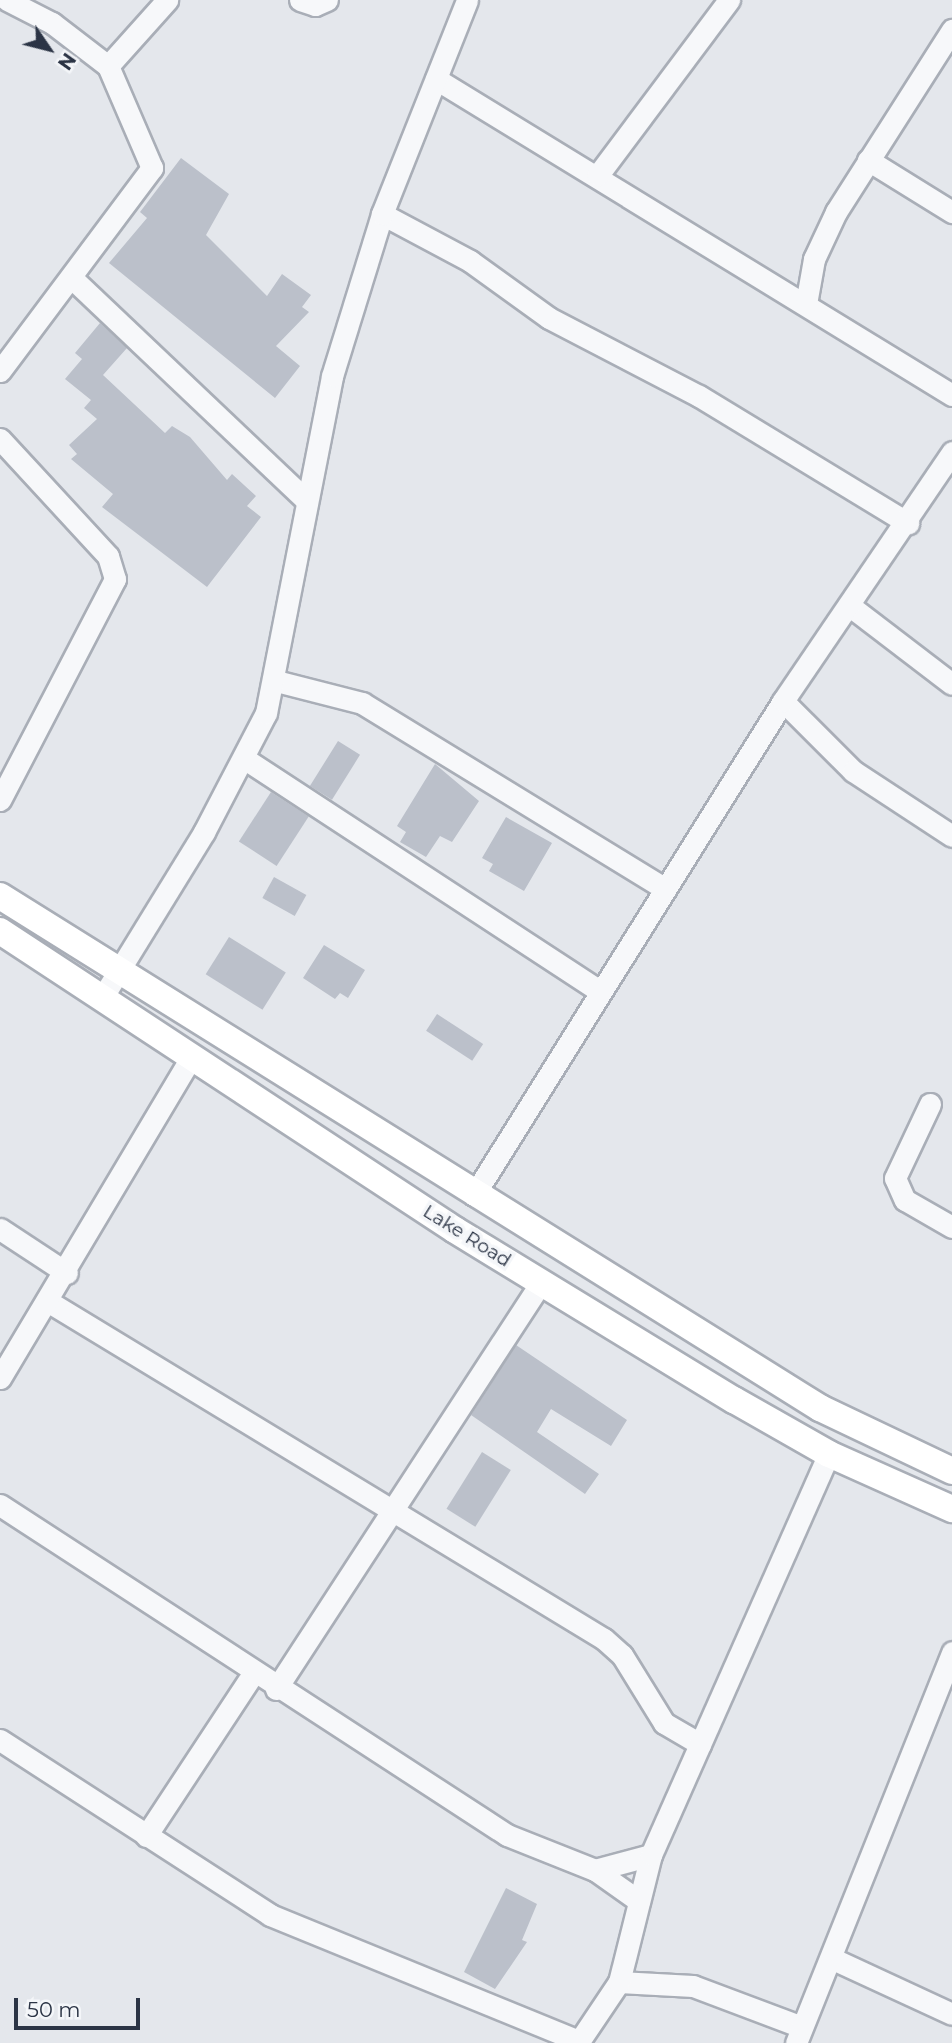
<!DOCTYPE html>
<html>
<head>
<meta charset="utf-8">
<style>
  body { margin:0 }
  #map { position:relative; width:952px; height:2043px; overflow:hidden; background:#e4e7ec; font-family:Montserrat,sans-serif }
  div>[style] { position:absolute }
  .building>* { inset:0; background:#bbc0ca; transform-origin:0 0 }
  .roads { filter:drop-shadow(2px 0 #a9aeb7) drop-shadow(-2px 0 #a9aeb7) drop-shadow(0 2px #a9aeb7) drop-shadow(0 -2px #a9aeb7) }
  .minor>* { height:21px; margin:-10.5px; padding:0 10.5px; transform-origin:10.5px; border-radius:10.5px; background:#f7f8fa }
  .major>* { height:26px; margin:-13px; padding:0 13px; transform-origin:13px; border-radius:13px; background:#fff }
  span { translate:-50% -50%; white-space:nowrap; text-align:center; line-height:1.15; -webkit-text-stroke:7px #f4f6f9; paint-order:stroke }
  .street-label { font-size:19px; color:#2b3445 }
  .north { position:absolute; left:14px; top:14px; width:70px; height:70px; -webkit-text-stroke:5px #f4f6f9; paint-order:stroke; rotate:125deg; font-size:19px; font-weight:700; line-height:28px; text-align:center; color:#2b3445 }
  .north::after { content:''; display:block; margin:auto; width:24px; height:32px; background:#2b3445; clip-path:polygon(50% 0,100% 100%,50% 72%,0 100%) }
  .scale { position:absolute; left:14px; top:1998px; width:126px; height:32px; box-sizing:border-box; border:4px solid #2b3445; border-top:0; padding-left:9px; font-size:21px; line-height:24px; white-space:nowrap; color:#2b3445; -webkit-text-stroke:5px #f4f6f9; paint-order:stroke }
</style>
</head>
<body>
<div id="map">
  <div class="building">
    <div style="clip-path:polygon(181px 158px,229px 194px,206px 235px,267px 296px,282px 274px,311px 295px,302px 307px,309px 312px,276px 346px,300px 366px,275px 398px,109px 263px,147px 218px,140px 212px)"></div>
    <div style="clip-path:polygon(100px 323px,127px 348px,103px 375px,165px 433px,172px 426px,190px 437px,227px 480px,232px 474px,256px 496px,247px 506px,261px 517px,207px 587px,102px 507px,113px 494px,71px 459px,77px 454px,69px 445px,97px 419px,84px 408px,91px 400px,65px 379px,82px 359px,75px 353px)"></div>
    <div style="left:338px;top:741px;width:26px;height:53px;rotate:32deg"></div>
    <div style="clip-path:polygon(435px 764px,479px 801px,452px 842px,440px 836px,426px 857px,400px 842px,406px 832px,397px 826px)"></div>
    <div style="left:271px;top:792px;width:45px;height:59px;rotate:33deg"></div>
    <div style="clip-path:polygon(506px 817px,552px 843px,524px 891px,489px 871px,493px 864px,482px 858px)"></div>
    <div style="left:274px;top:877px;width:37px;height:24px;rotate:29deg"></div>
    <div style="left:229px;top:937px;width:67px;height:44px;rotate:32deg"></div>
    <div style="clip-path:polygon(324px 945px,365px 970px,348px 998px,340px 993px,335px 999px,303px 978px)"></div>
    <div style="left:437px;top:1014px;width:55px;height:20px;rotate:33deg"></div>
    <div style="clip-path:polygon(516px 1345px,627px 1420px,611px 1446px,551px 1409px,537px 1432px,599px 1474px,585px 1494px,471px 1415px)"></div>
    <div style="left:482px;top:1452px;width:34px;height:67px;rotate:32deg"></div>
    <div style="clip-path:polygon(506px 1888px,537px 1904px,522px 1940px,527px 1942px,495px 1989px,464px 1972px)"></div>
  </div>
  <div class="roads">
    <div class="minor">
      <div style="left:7px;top:0;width:51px;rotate:27.1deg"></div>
      <div style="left:52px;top:23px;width:71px;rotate:37.5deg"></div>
      <div style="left:108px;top:66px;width:89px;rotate:-48.2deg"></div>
      <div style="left:300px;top:0;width:16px;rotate:18deg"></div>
      <div style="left:315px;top:5px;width:13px;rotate:-23deg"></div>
      <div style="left:436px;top:79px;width:605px;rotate:31.48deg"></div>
      <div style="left:868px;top:160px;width:99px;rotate:31.8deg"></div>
      <div style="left:598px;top:175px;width:219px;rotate:-53.2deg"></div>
      <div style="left:382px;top:214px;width:100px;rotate:28.1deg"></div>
      <div style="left:470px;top:261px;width:97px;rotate:35.8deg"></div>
      <div style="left:549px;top:318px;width:169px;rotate:27.5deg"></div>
      <div style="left:699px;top:396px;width:245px;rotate:31.3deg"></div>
      <div style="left:73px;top:279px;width:321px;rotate:43.5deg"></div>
      <div style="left:806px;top:304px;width:46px;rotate:-79.9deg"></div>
      <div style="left:814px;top:259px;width:52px;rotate:-64.9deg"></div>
      <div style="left:836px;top:212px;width:216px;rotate:-57.5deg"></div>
      <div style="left:0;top:371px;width:254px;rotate:-53.2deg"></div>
      <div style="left:152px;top:168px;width:111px;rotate:-113.3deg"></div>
      <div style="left:0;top:439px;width:159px;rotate:47.3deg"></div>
      <div style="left:108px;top:556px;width:24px;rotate:73deg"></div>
      <div style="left:115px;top:579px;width:249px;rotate:117.5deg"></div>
      <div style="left:850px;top:606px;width:128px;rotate:37.4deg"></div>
      <div style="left:276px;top:681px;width:89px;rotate:14.3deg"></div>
      <div style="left:362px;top:703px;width:356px;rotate:31.5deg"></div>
      <div style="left:783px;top:701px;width:99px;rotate:45deg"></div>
      <div style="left:853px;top:771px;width:118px;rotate:33.3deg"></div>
      <div style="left:245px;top:759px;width:423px;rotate:33.2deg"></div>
      <div style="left:102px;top:998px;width:195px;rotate:-58.4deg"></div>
      <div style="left:204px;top:832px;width:134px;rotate:-62.5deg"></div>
      <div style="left:266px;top:713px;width:343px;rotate:-78.9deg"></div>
      <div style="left:332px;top:376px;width:170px;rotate:-72.8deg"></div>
      <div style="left:382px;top:214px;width:230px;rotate:-68.3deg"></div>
      <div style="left:930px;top:1104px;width:82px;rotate:115.3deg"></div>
      <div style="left:895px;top:1178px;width:24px;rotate:66deg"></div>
      <div style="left:905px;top:1200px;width:54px;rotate:29.9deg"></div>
      <div style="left:474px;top:1195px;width:583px;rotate:-57.97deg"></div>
      <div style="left:783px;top:701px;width:301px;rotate:-55.8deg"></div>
      <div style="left:0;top:1229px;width:80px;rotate:33.3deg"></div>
      <div style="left:49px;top:1302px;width:649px;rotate:31.27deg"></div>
      <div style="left:604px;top:1639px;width:24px;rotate:42deg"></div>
      <div style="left:622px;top:1655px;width:80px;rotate:58.3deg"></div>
      <div style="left:664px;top:1723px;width:42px;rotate:30.3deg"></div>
      <div style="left:0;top:1378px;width:375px;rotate:-59.2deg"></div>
      <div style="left:0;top:1505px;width:605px;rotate:33.06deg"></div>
      <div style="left:507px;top:1835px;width:95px;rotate:21.7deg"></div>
      <div style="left:595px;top:1870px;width:54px;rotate:35.2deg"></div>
      <div style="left:276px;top:1689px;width:485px;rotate:-56.9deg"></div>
      <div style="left:0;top:1740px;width:322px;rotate:32.9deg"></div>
      <div style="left:270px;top:1915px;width:334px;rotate:22.2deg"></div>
      <div style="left:146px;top:1836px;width:194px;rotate:-56.6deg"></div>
      <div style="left:595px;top:1870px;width:58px;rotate:-15deg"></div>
      <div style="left:831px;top:1958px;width:133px;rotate:24.8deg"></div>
      <div style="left:619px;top:1982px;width:74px;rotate:3.1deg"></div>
      <div style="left:693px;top:1986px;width:116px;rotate:20.6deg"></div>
      <div style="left:578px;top:2043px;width:73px;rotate:-56.1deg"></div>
      <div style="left:619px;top:1982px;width:131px;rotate:-75.9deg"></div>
      <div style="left:651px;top:1855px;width:439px;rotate:-66.1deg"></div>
      <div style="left:796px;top:2043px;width:421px;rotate:-68.2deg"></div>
    </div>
    <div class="major">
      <div style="left:0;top:896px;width:967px;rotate:31.98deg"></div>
      <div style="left:820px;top:1408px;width:146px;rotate:25.5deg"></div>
      <div style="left:0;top:931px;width:544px;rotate:33.31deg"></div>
      <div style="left:455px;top:1230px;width:327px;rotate:31.4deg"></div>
      <div style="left:734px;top:1400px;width:109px;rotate:29.6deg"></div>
      <div style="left:829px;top:1454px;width:135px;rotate:24.1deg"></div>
    </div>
  </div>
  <div class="street-label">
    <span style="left:467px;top:1236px;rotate:32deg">Lake Road</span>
  </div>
  <div class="north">N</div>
  <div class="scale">50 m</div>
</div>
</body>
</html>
